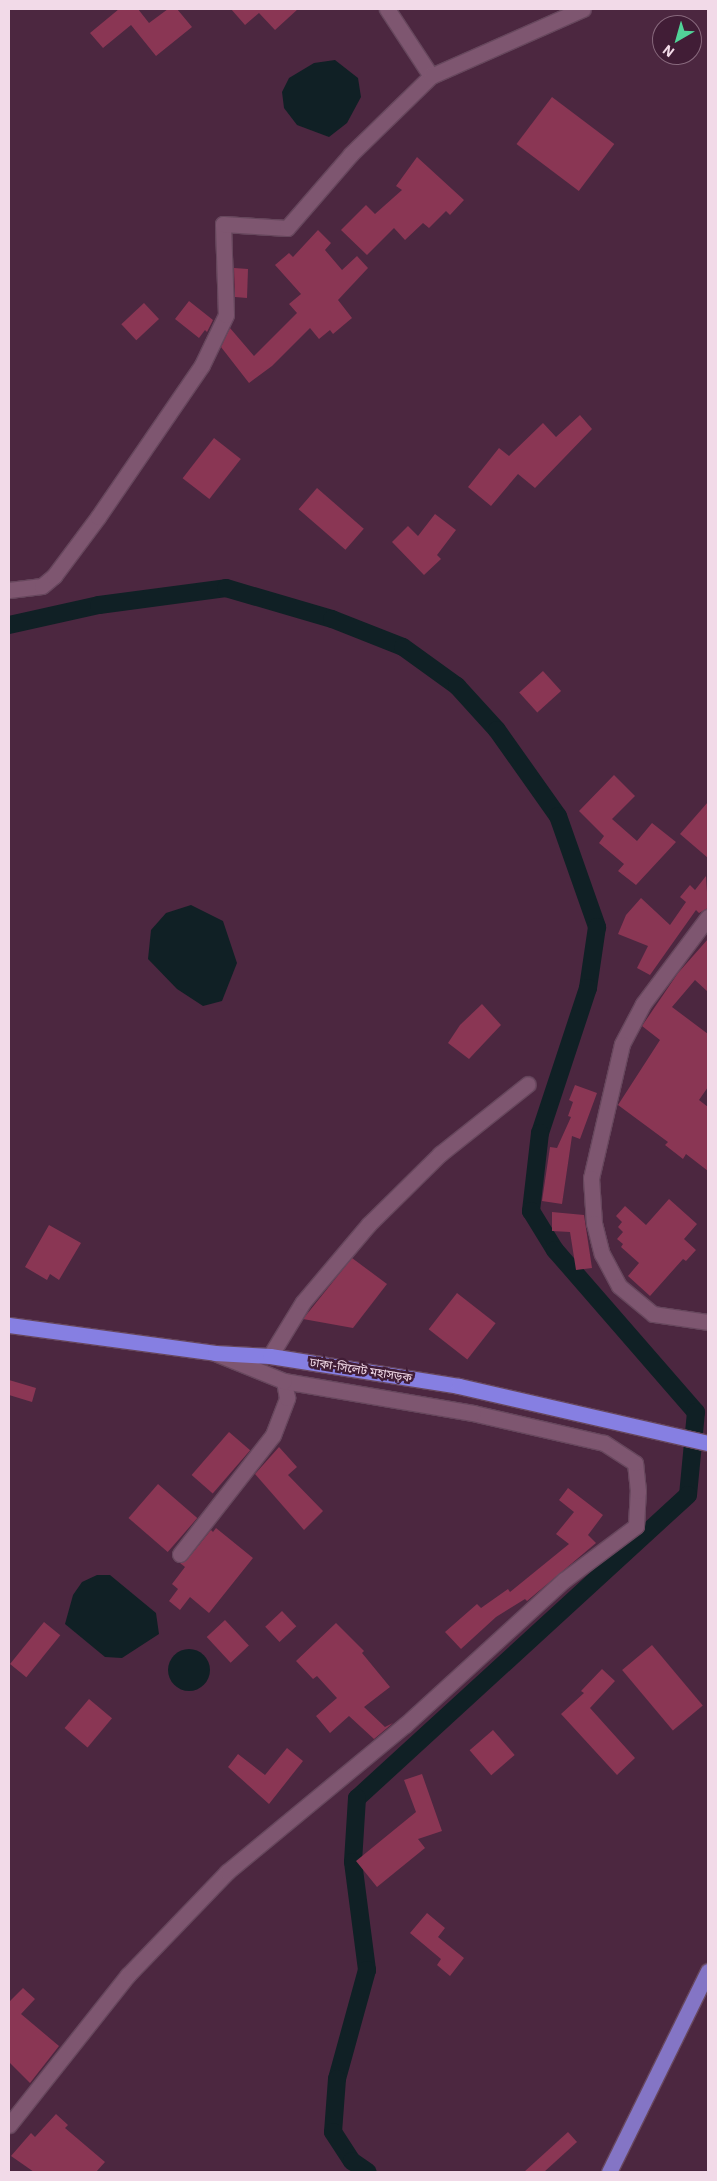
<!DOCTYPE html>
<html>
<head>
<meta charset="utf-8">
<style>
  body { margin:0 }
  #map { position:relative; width:717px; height:2181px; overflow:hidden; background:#4c2740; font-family:"IBM Plex Sans","Noto Sans Bengali",sans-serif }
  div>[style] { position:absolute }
  .water>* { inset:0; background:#102025 }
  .round { border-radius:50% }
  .canal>* { height:18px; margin:-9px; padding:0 9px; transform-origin:9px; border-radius:9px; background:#102025 }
  .building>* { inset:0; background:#8a3654; transform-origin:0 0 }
  .roads { filter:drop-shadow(1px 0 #67475d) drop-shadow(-1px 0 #67475d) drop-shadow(0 1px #67475d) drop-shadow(0 -1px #67475d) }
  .minor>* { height:15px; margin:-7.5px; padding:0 7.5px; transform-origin:7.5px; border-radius:7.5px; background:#7e5670 }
  .primary>* { height:15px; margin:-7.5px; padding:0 7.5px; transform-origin:7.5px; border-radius:7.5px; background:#8475c5 }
  .trunk>* { height:15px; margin:-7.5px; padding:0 7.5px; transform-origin:7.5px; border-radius:7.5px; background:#867fe2 }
  span { translate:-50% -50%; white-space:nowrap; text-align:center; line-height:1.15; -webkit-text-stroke:5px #411d36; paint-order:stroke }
  .street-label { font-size:12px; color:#f2dae8 }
  .frame { position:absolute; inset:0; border:10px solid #f2dae8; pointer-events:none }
  .north { position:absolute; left:652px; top:15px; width:50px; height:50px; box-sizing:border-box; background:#411d36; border:1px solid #88697d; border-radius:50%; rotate:218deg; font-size:14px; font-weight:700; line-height:20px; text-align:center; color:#f2dae8 }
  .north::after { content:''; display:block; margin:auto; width:18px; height:22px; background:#51d398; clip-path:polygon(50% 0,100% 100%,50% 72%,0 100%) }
</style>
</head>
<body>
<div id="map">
  <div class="water">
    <div style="clip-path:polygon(335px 60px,358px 78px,361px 97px,347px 123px,329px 137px,297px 125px,284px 108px,282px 92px,289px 78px,314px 63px)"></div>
    <div style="clip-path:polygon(191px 905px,223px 921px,237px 963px,222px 1001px,203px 1006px,177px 989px,148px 959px,151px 930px,166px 913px)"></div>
    <div style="clip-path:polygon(97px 1575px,110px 1575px,156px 1613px,159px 1634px,122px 1658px,105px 1657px,65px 1624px,73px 1595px,82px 1582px)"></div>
    <div class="round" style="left:168px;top:1649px;width:42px;height:42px"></div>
  </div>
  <div class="canal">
    <div style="left:9px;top:625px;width:92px;rotate:-12.5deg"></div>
    <div style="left:99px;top:605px;width:128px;rotate:-7.6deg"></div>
    <div style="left:226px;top:588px;width:110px;rotate:16.3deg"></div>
    <div style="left:332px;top:619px;width:76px;rotate:21.5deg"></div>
    <div style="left:403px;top:647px;width:67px;rotate:35.8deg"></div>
    <div style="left:457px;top:686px;width:59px;rotate:47.7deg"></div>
    <div style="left:497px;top:730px;width:105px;rotate:54.7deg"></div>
    <div style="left:558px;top:816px;width:118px;rotate:70.6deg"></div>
    <div style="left:597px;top:927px;width:62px;rotate:98.4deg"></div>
    <div style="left:588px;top:988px;width:153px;rotate:108.3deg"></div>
    <div style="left:540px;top:1133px;width:79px;rotate:96.6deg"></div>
    <div style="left:531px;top:1211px;width:46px;rotate:58.4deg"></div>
    <div style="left:555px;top:1250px;width:215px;rotate:49deg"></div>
    <div style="left:696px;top:1412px;width:83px;rotate:95.5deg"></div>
    <div style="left:688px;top:1495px;width:449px;rotate:137.5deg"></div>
    <div style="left:357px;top:1798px;width:64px;rotate:93.6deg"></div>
    <div style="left:353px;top:1862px;width:109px;rotate:82.6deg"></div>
    <div style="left:367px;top:1970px;width:113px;rotate:105.4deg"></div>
    <div style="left:337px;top:2079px;width:53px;rotate:94.3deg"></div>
    <div style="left:333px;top:2132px;width:35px;rotate:57deg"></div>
    <div style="left:352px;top:2161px;width:19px;rotate:35deg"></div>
  </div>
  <div class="building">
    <div style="clip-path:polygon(119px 9px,138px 9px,149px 23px,168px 9px,177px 9px,192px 27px,156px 56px,131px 25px,103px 48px,90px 33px)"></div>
    <div style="clip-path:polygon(231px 9px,298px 9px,275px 30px,259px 13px,245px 25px)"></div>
    <div style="left:552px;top:97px;width:78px;height:59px;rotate:37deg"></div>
    <div style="clip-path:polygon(417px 157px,464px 200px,450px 215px,446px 211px,429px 228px,423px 223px,405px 240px,394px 228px,367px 255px,341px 230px,366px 205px,375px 214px,402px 190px,396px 186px)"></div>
    <div style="clip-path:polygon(318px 230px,331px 243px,325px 250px,342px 270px,357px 256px,368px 268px,338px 300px,352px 318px,333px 334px,330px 330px,319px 339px,310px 328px,272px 366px,249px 383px,221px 347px,230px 328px,254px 356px,297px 313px,289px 304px,301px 294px,275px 265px,289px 253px,293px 257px)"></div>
    <div style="clip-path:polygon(234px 268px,248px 269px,247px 298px,235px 297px)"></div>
    <div style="clip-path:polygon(189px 301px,213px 320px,207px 332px,205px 330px,199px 338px,175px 319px)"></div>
    <div style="left:144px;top:303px;width:22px;height:31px;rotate:47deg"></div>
    <div style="clip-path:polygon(580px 415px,592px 429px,535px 488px,518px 474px,491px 506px,468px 487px,499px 448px,509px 456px,543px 423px,556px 437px)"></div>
    <div style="left:214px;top:438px;width:34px;height:51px;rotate:38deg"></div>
    <div style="left:317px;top:488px;width:62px;height:28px;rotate:41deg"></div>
    <div style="clip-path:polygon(435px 514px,456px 530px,437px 555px,441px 559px,424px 575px,392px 542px,408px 526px,418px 536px)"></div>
    <div style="left:543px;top:671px;width:27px;height:32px;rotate:48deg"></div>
    <div style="clip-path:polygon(614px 775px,635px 796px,612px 819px,637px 841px,652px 823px,676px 842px,636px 885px,618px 871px,624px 864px,599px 843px,604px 836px,579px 811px)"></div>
    <div style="clip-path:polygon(708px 802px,708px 858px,680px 834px)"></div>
    <div style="clip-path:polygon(706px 876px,708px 908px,699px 913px,696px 910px,650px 975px,637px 968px,648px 946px,618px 934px,626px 915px,641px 898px,670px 925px,686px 902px,680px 897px,690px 885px,695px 890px)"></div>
    <div style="clip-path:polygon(708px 939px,708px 992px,695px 980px,672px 1007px,708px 1034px,708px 1087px,699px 1100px,708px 1107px,708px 1171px,686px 1154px,683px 1159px,665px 1145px,668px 1142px,618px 1105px,660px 1040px,642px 1026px,644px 1023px,678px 973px)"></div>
    <div style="clip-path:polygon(482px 1004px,501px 1025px,469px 1059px,448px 1043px,460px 1025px)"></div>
    <div style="clip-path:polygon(575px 1085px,597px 1093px,580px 1139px,572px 1136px,562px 1204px,542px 1201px,550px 1147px,557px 1148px,571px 1117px,568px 1116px,573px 1102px,569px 1100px)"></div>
    <div style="clip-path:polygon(669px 1199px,697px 1224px,684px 1239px,696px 1250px,686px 1261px,683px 1259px,650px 1296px,628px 1276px,639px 1263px,621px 1247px,623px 1244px,617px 1239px,623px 1232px,618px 1227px,622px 1222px,616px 1216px,625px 1206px,646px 1225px)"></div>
    <div style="clip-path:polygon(552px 1212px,584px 1215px,592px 1268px,576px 1270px,570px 1232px,552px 1231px)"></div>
    <div style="clip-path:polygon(49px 1225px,81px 1243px,59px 1280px,50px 1274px,47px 1280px,25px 1267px)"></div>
    <div style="clip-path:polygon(352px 1258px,387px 1284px,353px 1328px,303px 1319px)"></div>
    <div style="left:457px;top:1293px;width:49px;height:46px;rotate:38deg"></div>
    <div style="clip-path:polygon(9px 1380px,36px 1388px,32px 1402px,9px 1395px)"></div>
    <div style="left:229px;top:1432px;width:28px;height:57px;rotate:41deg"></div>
    <div style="clip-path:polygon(279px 1447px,297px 1467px,288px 1475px,323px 1511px,304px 1530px,255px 1474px)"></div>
    <div style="left:158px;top:1484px;width:52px;height:45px;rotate:41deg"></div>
    <div style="clip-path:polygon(568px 1488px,603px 1515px,588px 1535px,596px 1543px,527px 1601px,525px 1599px,496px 1617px,461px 1649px,445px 1632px,477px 1604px,481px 1608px,508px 1589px,510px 1592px,569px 1544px,556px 1534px,574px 1512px,559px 1500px)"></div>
    <div style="clip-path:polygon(216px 1528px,253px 1558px,209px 1613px,190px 1597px,180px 1610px,169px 1601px,178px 1589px,172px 1584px,185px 1567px,180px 1563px,187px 1560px,211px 1530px,213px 1532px)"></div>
    <div style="left:282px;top:1611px;width:21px;height:23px;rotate:47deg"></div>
    <div style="left:225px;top:1620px;width:35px;height:25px;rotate:47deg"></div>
    <div style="left:44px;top:1622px;width:21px;height:54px;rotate:39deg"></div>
    <div style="clip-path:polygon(336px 1623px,364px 1651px,362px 1653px,390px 1687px,364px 1707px,385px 1727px,393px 1723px,374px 1739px,349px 1716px,330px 1733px,316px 1716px,337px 1698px,317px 1676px,313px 1679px,296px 1661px)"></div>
    <div style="left:652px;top:1645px;width:79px;height:39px;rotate:50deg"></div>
    <div style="clip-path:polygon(602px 1669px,615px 1681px,590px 1708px,635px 1758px,617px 1775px,561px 1714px,584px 1693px,581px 1691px)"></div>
    <div style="left:89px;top:1699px;width:30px;height:38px;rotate:40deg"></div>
    <div style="left:493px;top:1730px;width:33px;height:31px;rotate:49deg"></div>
    <div style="clip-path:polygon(287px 1748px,303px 1761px,269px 1804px,228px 1767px,238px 1754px,265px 1775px)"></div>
    <div style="clip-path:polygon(422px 1774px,442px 1831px,418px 1839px,425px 1848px,377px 1887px,356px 1861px,416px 1812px,404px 1780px)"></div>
    <div style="clip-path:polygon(427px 1913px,445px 1928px,438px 1937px,464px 1958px,450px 1976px,437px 1965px,441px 1959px,410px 1933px)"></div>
    <div style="clip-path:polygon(23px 1988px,35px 1999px,21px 2014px,59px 2046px,30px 2083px,9px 2062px,9px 2002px)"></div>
    <div style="clip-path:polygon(56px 2114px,68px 2125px,65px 2128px,105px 2162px,96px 2172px,34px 2172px,11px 2156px,31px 2133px,35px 2137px)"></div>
    <div style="clip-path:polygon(568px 2132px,577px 2142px,544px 2172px,524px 2172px)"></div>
  </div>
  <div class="roads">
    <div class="minor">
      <div style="left:387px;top:9px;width:80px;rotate:56.7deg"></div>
      <div style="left:9px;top:590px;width:33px;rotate:-7deg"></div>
      <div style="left:42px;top:586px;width:16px;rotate:-40deg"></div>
      <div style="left:54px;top:576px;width:74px;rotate:-53.3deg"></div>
      <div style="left:98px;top:517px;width:184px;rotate:-55.6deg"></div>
      <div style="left:202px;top:365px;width:55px;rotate:-64.4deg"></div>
      <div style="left:226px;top:315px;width:91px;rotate:-91.9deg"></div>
      <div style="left:223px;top:224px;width:64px;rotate:3.6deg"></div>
      <div style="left:287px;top:228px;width:98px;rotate:-49.1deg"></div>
      <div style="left:351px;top:154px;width:112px;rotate:-44.3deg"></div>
      <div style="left:431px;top:76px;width:166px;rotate:-23.8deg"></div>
      <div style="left:708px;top:917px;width:109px;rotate:126.8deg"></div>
      <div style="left:643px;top:1004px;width:45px;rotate:117.7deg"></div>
      <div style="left:622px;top:1044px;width:138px;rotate:103deg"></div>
      <div style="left:591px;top:1178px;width:45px;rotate:86.2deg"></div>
      <div style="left:594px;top:1223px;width:32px;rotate:76deg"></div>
      <div style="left:602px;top:1254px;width:36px;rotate:62deg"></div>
      <div style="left:619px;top:1286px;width:44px;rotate:39.5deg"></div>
      <div style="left:653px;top:1314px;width:56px;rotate:8.3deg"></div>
      <div style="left:270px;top:1356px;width:63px;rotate:-58.6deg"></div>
      <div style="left:303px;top:1302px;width:102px;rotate:-49.8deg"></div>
      <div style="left:369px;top:1224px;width:100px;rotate:-44.6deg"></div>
      <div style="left:440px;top:1154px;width:112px;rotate:-38.5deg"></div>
      <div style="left:180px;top:1554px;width:151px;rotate:-52deg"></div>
      <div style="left:273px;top:1435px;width:40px;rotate:-69deg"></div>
      <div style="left:287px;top:1398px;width:17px;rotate:-100deg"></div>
      <div style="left:9px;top:2125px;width:191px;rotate:-51.6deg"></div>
      <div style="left:128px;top:1975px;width:143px;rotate:-46.1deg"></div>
      <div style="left:227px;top:1872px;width:231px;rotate:-39.6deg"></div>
      <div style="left:405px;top:1725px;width:215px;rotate:-42.4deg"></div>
      <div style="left:564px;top:1580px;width:90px;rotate:-36.9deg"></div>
      <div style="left:636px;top:1526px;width:35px;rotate:-87deg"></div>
      <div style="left:638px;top:1491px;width:28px;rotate:-96deg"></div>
      <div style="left:635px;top:1463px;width:37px;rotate:-147deg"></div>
      <div style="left:604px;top:1443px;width:134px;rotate:-167.1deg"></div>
      <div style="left:473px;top:1413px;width:192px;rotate:-170.4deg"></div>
      <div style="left:284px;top:1381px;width:72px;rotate:-158.1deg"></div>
    </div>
    <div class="primary">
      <div style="left:609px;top:2172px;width:224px;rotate:-63.8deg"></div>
    </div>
    <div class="trunk">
      <div style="left:9px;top:1325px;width:208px;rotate:7.7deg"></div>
      <div style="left:215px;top:1353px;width:55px;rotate:3.1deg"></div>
      <div style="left:270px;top:1356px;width:191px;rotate:9deg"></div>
      <div style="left:459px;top:1386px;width:255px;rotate:12.9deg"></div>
    </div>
  </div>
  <div class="street-label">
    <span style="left:361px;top:1370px;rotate:9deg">ঢাকা-সিলেট মহাসড়ক</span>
  </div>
  <div class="frame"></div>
  <div class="north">N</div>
</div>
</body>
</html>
